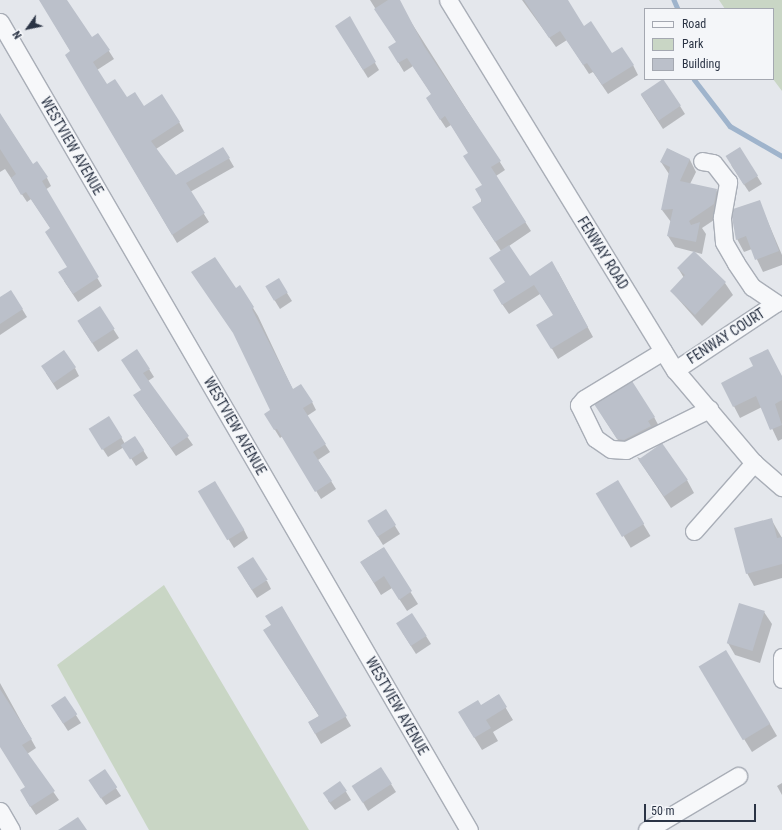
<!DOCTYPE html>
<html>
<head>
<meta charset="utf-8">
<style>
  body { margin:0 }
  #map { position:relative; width:782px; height:830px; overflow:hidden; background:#e4e7ec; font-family:"Roboto Condensed",sans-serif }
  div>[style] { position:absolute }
  .green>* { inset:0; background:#c9d6c5 }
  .shadow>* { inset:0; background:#0003; transform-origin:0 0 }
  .stream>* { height:4.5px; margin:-2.25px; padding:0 2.25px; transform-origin:2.25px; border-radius:2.25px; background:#9fb4cc }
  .building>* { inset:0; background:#bbc0ca; transform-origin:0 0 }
  .roads { filter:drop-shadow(1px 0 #a9aeb7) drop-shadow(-1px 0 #a9aeb7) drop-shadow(0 1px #a9aeb7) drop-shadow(0 -1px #a9aeb7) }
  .minor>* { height:17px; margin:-8.5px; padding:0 8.5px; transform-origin:8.5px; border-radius:8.5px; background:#f7f8fa }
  span { translate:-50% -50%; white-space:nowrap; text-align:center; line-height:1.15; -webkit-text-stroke:3px #f4f6f9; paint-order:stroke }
  .street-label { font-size:14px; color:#2b3445 }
  .legend { position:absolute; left:644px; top:8px; width:130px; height:72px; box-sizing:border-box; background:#f4f6f9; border:1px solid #a4a8b1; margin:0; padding:5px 7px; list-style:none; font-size:12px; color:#2b3445 }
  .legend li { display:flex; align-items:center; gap:8px; height:20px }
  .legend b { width:20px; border:1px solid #a4a8b1 }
  .north { position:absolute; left:8px; top:8px; width:40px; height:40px; -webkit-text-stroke:3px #f4f6f9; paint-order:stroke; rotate:237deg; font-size:11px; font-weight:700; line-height:16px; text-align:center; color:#2b3445 }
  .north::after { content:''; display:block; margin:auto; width:14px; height:18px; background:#2b3445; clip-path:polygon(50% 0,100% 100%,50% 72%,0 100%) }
  .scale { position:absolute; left:644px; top:804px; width:112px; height:18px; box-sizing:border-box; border:2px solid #2b3445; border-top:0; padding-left:5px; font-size:12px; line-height:14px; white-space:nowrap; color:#2b3445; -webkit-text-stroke:3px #f4f6f9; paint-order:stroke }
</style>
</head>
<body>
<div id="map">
  <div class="green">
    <div style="clip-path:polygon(719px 0,782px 0,782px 91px,773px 79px,773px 9px,725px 9px)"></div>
    <div style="clip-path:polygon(164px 585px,309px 830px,149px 830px,57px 665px)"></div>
  </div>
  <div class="shadow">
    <div style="clip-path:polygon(40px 0,66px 0,91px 39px,98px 34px,114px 59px,97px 70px,107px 85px,127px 99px,179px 122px,184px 131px,156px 149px,175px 176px,223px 148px,234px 167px,190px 192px,209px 222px,177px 243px,66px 55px,71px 52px)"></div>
    <div style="clip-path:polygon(370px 0,397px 0,505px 170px,496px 176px,531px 231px,509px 246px,529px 277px,558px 272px,593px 337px,558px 359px,538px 325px,554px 315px,540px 294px,509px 314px,500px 301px,506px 283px,501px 251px,479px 217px,483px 186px,469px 153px,451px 125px,446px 128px,432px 107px,432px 95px,413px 66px,404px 72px,395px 57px,397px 43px)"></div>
    <div style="clip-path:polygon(522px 0,566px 0,584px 27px,612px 55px,633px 65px,638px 75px,608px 94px,593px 72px,589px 74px,567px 40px,556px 47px)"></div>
    <div style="clip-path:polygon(350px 18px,379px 70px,368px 78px,341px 34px)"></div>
    <div style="clip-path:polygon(641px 95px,680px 106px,685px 114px,663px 129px)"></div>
    <div style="clip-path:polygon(0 114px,33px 165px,37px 162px,47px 178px,51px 186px,45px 190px,102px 286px,78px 302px,64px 281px,68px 267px,51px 229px,31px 199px,27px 202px,5px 169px,0 172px)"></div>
    <div style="clip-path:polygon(668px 149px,690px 160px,696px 172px,690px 184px,716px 190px,723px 202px,720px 216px,702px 228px,706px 234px,702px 254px,675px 247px,668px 236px,671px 222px,662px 210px,669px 174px,661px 162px)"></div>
    <div style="clip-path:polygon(731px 165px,757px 176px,762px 184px,749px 192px)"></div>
    <div style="clip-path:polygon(759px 201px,782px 255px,782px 265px,763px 272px,752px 249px,744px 252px,737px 239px)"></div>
    <div style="clip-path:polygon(694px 252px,725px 283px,733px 295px,702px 326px,671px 291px,684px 278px,678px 268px)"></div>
    <div style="clip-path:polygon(240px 287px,258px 316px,293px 390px,312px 402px,316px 410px,307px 416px,330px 452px,318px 460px,336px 489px,321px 499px,283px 436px,280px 438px,270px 422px,271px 410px,235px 290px)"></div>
    <div style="clip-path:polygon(267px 288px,287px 293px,292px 301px,280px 309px)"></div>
    <div style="clip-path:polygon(11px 291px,27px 317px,0 335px,0 298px)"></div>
    <div style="clip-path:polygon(100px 308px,119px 338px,98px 352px,83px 329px)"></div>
    <div style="clip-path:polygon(75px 368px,79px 376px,57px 390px,46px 373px)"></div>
    <div style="clip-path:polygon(127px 368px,149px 369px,154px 377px,148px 381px,193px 445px,176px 456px,139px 403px,142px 390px)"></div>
    <div style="clip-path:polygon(782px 377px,782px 439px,778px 441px,762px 407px,740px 418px,722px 383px)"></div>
    <div style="clip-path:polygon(603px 417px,654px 417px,661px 430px,625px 451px)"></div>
    <div style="clip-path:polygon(95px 437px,121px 437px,125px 444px,135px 437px,148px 458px,136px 466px,124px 447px,108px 457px)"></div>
    <div style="clip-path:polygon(637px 457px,687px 480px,694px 493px,671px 508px)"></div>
    <div style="left:618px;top:482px;width:63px;height:23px;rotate:59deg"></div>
    <div style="clip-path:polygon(204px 500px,244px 530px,248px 538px,234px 548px)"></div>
    <div style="clip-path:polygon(385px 510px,400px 534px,383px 545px,373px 529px)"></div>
    <div style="clip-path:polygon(771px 519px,782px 538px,782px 578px,754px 586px,747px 573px)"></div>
    <div style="clip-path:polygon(383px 548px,418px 604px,407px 611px,392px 588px,381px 595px,361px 562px)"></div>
    <div style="clip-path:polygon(243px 576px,267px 581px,271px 589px,257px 598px)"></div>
    <div style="clip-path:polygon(282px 607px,351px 726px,321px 744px,309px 723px,319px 716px,264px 630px,272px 625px)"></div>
    <div style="clip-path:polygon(764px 612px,772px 624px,760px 663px,735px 655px,728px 643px)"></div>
    <div style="clip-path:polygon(402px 632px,426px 636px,431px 644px,416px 654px)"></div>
    <div style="clip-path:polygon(708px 680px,770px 724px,777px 736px,752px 752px)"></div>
    <div style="clip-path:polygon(0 683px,36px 748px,27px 754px,59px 800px,36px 815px,26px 800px,26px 787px,0 746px)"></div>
    <div style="clip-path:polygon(498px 695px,513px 720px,493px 732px,498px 741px,482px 750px,466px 724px,481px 706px)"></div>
    <div style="clip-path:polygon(65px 698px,81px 723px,68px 731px,57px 714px)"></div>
    <div style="clip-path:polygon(381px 768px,396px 792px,368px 811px,358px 794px)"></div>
    <div style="clip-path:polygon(104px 770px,121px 796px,106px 805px,94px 788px)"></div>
    <div style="clip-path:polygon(340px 782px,351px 800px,335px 810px,328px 801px)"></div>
    <div style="clip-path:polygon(782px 783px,782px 795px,777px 786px)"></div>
  </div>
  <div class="stream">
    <div style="left:674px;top:0;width:10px;rotate:66deg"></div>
    <div style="left:694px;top:79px;width:59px;rotate:52.5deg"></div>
    <div style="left:730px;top:126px;width:60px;rotate:30deg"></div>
  </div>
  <div class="building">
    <div style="clip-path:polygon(39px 0,67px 0,92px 37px,98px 33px,110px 50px,93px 62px,107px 84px,115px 79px,127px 97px,135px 92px,144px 106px,162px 94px,180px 122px,151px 141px,176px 175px,223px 147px,230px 158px,186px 183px,205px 213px,172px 235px,65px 55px,70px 51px)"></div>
    <div style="clip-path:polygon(388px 0,400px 0,424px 46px,501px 161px,491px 167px,526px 222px,495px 242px,472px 207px,482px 201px,475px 189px,482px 185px,463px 156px,468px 153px,445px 116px,440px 120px,426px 98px,431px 94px,407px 58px,398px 63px,388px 47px,396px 42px,374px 9px)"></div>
    <div style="clip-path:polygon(524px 0,568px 0,584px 26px,591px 21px,612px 53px,622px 47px,634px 65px,602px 85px,587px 63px,583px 65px,560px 31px,549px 38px)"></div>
    <div style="clip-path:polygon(350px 16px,376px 62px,363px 70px,335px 26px)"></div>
    <div style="left:663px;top:79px;width:32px;height:27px;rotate:56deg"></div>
    <div style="clip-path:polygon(0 113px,33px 164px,37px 161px,48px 177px,42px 181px,99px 277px,73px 294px,58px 272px,67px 267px,45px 232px,50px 228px,26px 192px,21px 195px,11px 178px,16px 174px,0 149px)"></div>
    <div style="left:740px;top:147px;width:34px;height:17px;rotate:58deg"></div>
    <div style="clip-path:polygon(667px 148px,690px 159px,680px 181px,717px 189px,714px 204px,689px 221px,691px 225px,700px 222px,696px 242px,667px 236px,673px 209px,661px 210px,670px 167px,660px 162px)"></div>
    <div style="clip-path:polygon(760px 200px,779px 251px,755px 260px,746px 236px,736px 240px,732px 217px,733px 209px)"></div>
    <div style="clip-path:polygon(509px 245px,530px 276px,552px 261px,588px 327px,551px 349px,536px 325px,553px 315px,534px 285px,502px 305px,493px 290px,505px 282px,489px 258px)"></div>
    <div style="clip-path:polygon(694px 251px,726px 282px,695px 315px,670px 291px,685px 275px,677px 268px)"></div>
    <div style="clip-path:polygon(215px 257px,236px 288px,240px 285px,254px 307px,252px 309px,293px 389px,301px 384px,313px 402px,303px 408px,326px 444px,313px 452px,332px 481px,315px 492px,277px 429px,274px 430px,264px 414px,270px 410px,233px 333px,191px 272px)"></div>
    <div style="left:279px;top:278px;width:17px;height:16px;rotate:59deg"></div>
    <div style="clip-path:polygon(11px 290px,23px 309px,0 324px,0 297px)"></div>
    <div style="left:100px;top:306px;width:27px;height:27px;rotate:57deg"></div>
    <div style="clip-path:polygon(137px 349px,150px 369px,143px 373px,189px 436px,171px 448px,133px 395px,141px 390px,121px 360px)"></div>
    <div style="clip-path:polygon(768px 349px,782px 376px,782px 400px,775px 404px,782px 425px,770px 430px,756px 396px,733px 407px,721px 383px,753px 366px,749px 358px)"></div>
    <div style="left:64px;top:350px;width:21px;height:28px;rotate:55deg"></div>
    <div style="clip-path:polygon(632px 381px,655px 417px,648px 421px,651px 426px,624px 440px,617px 439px,594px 404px)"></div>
    <div style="left:109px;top:416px;width:25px;height:24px;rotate:58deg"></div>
    <div style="left:135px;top:436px;width:17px;height:17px;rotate:57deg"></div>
    <div style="left:662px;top:443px;width:45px;height:29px;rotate:55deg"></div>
    <div style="left:618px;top:480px;width:51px;height:26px;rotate:59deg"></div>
    <div style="left:215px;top:481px;width:57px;height:20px;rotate:59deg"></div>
    <div style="left:386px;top:509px;width:19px;height:22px;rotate:58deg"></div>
    <div style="clip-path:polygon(772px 518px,777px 538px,782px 537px,782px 564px,746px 574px,734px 528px)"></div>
    <div style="clip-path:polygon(384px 547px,412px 591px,399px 600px,384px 576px,374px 583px,360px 562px)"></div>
    <div style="left:253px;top:557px;width:27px;height:19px;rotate:57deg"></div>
    <div style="left:739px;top:603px;width:27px;height:42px;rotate:17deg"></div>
    <div style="clip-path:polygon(282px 606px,347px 716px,315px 734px,308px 722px,319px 716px,263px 630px,271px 625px,265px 616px)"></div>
    <div style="left:412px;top:613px;width:27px;height:19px;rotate:57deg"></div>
    <div style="left:726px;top:650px;width:86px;height:32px;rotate:59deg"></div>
    <div style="clip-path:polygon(0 689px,32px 739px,22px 745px,55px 791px,30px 807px,20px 790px,25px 787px,0 747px)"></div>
    <div style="clip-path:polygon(499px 694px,507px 707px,486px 720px,491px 728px,474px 738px,458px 712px,478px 700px,481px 705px)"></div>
    <div style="left:65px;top:696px;width:22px;height:17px;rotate:56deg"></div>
    <div style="left:381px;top:767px;width:20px;height:35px;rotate:57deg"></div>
    <div style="left:105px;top:769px;width:22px;height:20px;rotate:56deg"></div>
    <div style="left:340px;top:781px;width:12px;height:21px;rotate:55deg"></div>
    <div style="clip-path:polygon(78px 817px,87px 830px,58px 830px)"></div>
  </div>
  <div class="roads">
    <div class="minor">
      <div style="left:448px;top:0;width:434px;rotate:58.5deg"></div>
      <div style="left:675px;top:370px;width:122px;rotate:49.7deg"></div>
      <div style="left:754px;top:463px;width:37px;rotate:41deg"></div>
      <div style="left:0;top:22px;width:934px;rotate:59.87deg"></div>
      <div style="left:663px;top:351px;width:92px;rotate:148.7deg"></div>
      <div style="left:584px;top:399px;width:8px;rotate:130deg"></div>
      <div style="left:579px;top:405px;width:37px;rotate:64deg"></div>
      <div style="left:595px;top:438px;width:19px;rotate:35deg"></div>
      <div style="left:611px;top:449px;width:15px;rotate:4deg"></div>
      <div style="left:626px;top:450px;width:93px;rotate:-26.3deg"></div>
      <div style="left:675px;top:370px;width:121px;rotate:-33.6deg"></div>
      <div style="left:776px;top:303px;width:29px;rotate:-146deg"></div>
      <div style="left:752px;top:287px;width:29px;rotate:-124deg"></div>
      <div style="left:736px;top:263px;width:24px;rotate:-120deg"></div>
      <div style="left:724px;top:242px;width:25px;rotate:-95deg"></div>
      <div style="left:722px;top:217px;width:36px;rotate:-80deg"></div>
      <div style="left:728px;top:182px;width:24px;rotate:-128deg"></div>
      <div style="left:713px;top:163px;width:11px;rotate:-170deg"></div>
      <div style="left:694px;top:531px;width:91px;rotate:-48.6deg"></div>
      <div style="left:782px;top:657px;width:22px;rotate:90deg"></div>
      <div style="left:0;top:811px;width:22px;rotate:60deg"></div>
      <div style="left:647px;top:830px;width:106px;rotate:-30.7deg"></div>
    </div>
  </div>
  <div class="street-label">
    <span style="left:72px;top:146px;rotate:60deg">WESTVIEW AVENUE</span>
    <span style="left:603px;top:253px;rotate:58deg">FENWAY ROAD</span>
    <span style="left:726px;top:336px;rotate:-33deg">FENWAY COURT</span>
    <span style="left:235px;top:426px;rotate:60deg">WESTVIEW AVENUE</span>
    <span style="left:397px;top:706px;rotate:60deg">WESTVIEW AVENUE</span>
  </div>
  <ul class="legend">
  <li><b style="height:5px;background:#f7f8fa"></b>Road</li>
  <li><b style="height:11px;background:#c9d6c5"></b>Park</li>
  <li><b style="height:11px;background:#bbc0ca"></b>Building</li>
  </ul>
  <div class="north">N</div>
  <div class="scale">50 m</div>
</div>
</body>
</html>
